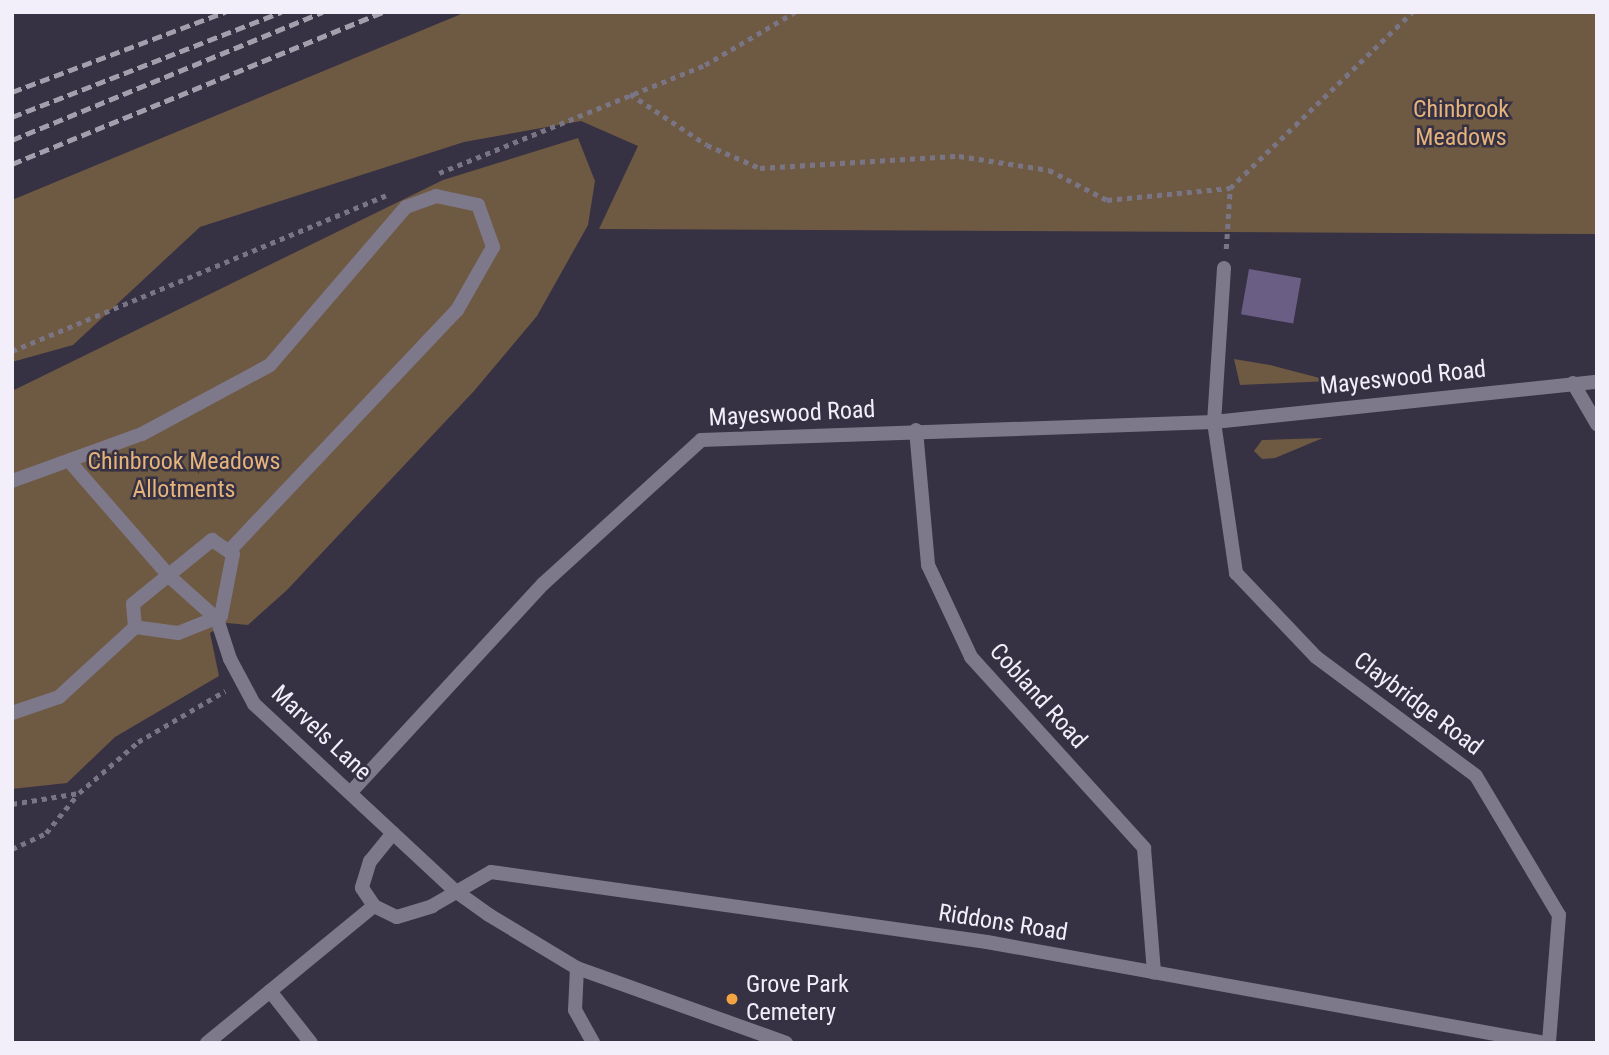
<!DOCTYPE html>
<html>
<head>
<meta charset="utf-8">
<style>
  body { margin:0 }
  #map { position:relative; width:1609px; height:1055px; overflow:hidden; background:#363143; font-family:"Roboto Condensed",sans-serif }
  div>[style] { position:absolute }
  .green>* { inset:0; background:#6e5943 }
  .building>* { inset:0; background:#6a5e85; transform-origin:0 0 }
  .path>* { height:4.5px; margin-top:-2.25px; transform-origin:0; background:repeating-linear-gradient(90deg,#797584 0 5px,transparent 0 10px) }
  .lane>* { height:14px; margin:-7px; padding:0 7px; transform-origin:7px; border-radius:7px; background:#7d788a }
  .street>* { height:14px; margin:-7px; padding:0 7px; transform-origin:7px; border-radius:7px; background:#7d788a }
  .rail>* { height:5px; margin-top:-2.5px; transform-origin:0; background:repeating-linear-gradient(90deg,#a39fad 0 10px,transparent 0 15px) }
  .dots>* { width:19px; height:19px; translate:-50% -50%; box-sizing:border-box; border:4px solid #363143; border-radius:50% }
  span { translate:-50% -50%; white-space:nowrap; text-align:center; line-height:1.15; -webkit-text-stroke:5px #363143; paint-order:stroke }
  .park-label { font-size:24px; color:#e6b37b }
  .street-label { font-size:24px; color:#f2effa }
  .poi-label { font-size:24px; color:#f2effa }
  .left { translate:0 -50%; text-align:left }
  .frame { position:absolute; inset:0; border:14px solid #f2effa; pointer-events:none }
</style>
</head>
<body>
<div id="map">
  <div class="green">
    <div style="clip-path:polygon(466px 12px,1597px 12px,1597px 234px,599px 229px,638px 146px,581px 121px,464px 142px,200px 227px,73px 345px,12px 362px,12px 200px)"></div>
    <div style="clip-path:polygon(578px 138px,595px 181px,588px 225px,537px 316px,474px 391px,287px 590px,248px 625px,227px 623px,210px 633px,219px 676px,115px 737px,67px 783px,12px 789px,12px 391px,443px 180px)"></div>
    <div style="clip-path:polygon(1234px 359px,1270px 365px,1331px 381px,1240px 385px)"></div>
    <div style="clip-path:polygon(1323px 438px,1275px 458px,1262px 459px,1254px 451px,1262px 440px)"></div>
  </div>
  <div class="building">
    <div style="left:1249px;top:269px;width:53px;height:46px;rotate:10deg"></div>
  </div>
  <div class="path">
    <div style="left:630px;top:94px;width:92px;rotate:33.5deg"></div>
    <div style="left:707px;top:145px;width:58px;rotate:23.5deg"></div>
    <div style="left:760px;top:168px;width:199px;rotate:-3.5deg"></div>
    <div style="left:959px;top:156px;width:91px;rotate:8.8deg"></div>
    <div style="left:1049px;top:170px;width:65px;rotate:27.3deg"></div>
    <div style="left:1107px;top:200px;width:124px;rotate:-5.6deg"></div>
    <div style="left:439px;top:173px;width:287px;rotate:-22.1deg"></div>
    <div style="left:705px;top:65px;width:104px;rotate:-30.5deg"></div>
    <div style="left:1226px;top:249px;width:61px;rotate:-86.2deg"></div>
    <div style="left:1230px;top:188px;width:253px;rotate:-44deg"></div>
    <div style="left:12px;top:351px;width:405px;rotate:-22.6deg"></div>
    <div style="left:12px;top:804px;width:68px;rotate:-9.3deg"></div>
    <div style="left:79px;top:793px;width:78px;rotate:-40.8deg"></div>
    <div style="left:138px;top:742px;width:101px;rotate:-30.4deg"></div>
    <div style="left:12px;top:849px;width:38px;rotate:-25deg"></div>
    <div style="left:46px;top:833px;width:50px;rotate:-50.6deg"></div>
  </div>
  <div class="lane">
    <div style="left:70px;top:462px;width:152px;rotate:49deg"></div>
    <div style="left:170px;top:577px;width:63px;rotate:41.8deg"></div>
    <div style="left:217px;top:619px;width:42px;rotate:72deg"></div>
    <div style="left:12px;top:481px;width:138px;rotate:-19.9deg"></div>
    <div style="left:142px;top:434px;width:145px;rotate:-28.3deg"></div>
    <div style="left:270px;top:365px;width:208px;rotate:-49.3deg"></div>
    <div style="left:406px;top:207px;width:32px;rotate:-20deg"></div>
    <div style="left:436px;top:196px;width:43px;rotate:12.1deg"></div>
    <div style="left:478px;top:205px;width:45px;rotate:70.3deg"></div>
    <div style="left:493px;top:247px;width:73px;rotate:119.7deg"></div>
    <div style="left:457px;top:310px;width:328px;rotate:133.4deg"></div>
    <div style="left:212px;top:540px;width:25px;rotate:34deg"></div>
    <div style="left:233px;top:554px;width:63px;rotate:101deg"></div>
    <div style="left:221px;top:616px;width:46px;rotate:158.4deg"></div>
    <div style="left:178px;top:633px;width:43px;rotate:-172.1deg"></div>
    <div style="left:135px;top:627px;width:23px;rotate:-95deg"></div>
    <div style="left:133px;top:604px;width:102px;rotate:-39deg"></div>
    <div style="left:12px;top:713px;width:50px;rotate:-18.8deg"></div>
    <div style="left:59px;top:697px;width:103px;rotate:-42.6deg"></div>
    <div style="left:270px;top:991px;width:66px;rotate:51.7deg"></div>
    <div style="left:207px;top:1043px;width:216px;rotate:-39.4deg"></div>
  </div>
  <div class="street">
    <div style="left:1224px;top:268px;width:154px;rotate:93.7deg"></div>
    <div style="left:1214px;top:422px;width:153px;rotate:81.7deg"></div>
    <div style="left:1236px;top:573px;width:116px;rotate:46.4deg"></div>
    <div style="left:1316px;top:657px;width:199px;rotate:36.6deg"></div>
    <div style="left:1476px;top:776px;width:162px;rotate:59.2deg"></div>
    <div style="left:1559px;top:915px;width:128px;rotate:94.5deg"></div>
    <div style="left:1573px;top:383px;width:48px;rotate:59.7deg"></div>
    <div style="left:916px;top:430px;width:136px;rotate:84.9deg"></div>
    <div style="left:928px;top:565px;width:102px;rotate:64.9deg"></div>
    <div style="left:971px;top:657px;width:258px;rotate:47.8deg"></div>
    <div style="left:1144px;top:848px;width:125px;rotate:85.4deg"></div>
    <div style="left:230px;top:659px;width:51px;rotate:61.9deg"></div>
    <div style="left:254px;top:704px;width:273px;rotate:42.9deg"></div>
    <div style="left:454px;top:890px;width:43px;rotate:35.5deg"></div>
    <div style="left:489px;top:915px;width:103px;rotate:31.1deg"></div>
    <div style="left:577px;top:968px;width:222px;rotate:19.7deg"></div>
    <div style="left:351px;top:792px;width:283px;rotate:-47.3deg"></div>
    <div style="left:543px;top:584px;width:214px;rotate:-42.3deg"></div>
    <div style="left:701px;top:440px;width:513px;rotate:-2.01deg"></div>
    <div style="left:1214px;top:422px;width:385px;rotate:-6deg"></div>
    <div style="left:393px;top:833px;width:36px;rotate:129deg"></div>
    <div style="left:370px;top:861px;width:28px;rotate:107deg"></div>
    <div style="left:362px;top:888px;width:22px;rotate:56deg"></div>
    <div style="left:374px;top:906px;width:25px;rotate:26deg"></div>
    <div style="left:397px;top:917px;width:37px;rotate:-17deg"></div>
    <div style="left:432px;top:906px;width:68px;rotate:-30deg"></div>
    <div style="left:491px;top:872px;width:501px;rotate:8.03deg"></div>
    <div style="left:987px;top:942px;width:567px;rotate:10.26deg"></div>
    <div style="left:577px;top:968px;width:42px;rotate:92.7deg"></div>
    <div style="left:575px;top:1010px;width:38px;rotate:61deg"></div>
  </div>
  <div class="rail">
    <div style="left:12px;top:92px;width:228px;rotate:-20.6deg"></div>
    <div style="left:12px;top:117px;width:289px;rotate:-21.3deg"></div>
    <div style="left:12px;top:140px;width:336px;rotate:-22.4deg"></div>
    <div style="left:12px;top:164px;width:401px;rotate:-22.3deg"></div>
  </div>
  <div class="dots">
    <div style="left:732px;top:999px;background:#f3a442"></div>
  </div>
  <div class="park-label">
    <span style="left:1461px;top:124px">Chinbrook<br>Meadows</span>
    <span style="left:184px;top:476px">Chinbrook Meadows<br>Allotments</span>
  </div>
  <div class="street-label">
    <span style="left:1403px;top:378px;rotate:-6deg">Mayeswood Road</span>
    <span style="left:792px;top:414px;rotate:-3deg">Mayeswood Road</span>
    <span style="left:1038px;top:696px;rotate:48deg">Cobland Road</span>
    <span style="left:1418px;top:704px;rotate:37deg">Claybridge Road</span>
    <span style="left:321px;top:733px;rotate:43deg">Marvels Lane</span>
    <span style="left:1003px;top:923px;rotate:9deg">Riddons Road</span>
  </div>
  <div class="poi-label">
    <span class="left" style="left:746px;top:999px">Grove Park<br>Cemetery</span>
  </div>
  <div class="frame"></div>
</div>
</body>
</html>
